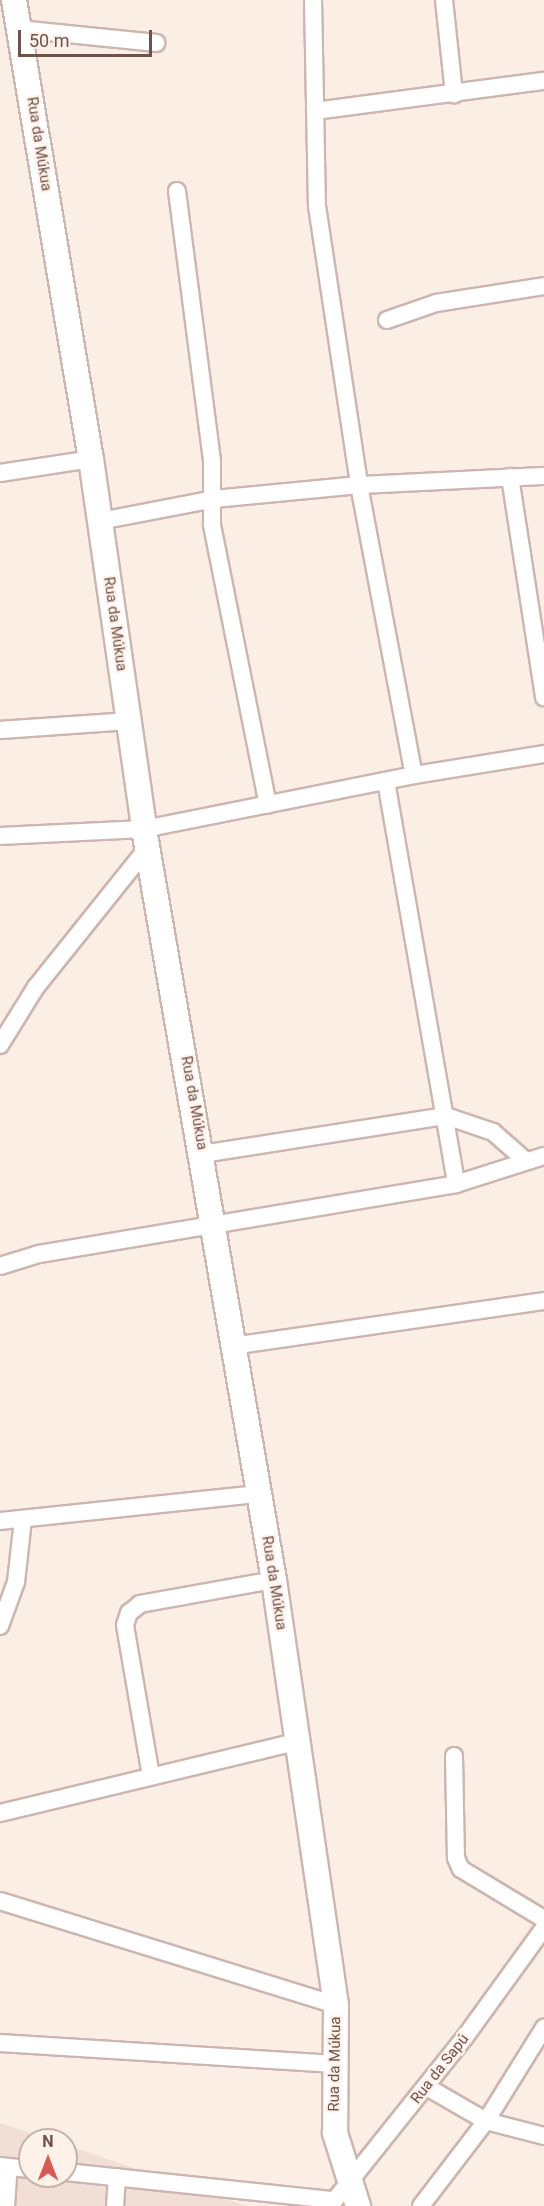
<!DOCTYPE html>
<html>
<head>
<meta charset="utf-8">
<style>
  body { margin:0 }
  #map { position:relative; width:544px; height:2206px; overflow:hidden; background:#faeee5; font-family:Roboto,sans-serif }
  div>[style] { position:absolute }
  .residential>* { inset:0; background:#f1ded4 }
  .roads { filter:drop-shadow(2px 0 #ccb6af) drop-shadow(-2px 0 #ccb6af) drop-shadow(0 2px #ccb6af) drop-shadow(0 -2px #ccb6af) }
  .street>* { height:16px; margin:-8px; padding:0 8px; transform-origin:8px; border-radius:8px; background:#fff }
  .secondary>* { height:24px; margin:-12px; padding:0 12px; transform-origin:12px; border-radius:12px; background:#fff }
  span { translate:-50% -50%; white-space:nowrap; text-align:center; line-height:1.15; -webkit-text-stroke:4.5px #fdf2ea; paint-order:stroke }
  .street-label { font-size:15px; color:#70524d }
  .north { position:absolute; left:18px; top:2128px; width:60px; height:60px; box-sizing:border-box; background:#fdf2ea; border:2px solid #c5b2ab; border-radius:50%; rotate:0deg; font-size:16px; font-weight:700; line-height:24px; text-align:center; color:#70524d }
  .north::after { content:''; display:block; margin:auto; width:21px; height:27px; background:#d85a55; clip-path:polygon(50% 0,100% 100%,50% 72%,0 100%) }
  .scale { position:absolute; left:18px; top:30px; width:134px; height:27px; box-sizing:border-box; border:3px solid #70524d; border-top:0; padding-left:8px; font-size:18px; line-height:21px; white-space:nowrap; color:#70524d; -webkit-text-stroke:4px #fdf2ea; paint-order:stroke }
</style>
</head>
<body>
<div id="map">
  <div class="residential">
    <div style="clip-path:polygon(0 2123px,51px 2140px,30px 2140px,30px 2176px,66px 2176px,66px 2145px,247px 2206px,0 2206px)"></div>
  </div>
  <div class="roads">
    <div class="street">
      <div style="left:313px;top:0;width:206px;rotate:88.9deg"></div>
      <div style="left:317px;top:206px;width:282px;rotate:81.4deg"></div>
      <div style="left:359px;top:485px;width:295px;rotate:79.3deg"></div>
      <div style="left:444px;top:0;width:95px;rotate:83.9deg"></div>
      <div style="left:19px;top:29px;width:138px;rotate:5.8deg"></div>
      <div style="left:315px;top:111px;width:231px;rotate:-7.5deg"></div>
      <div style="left:177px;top:191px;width:273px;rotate:82.6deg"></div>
      <div style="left:212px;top:462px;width:63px;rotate:90deg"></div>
      <div style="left:212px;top:525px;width:285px;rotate:78.7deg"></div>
      <div style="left:387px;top:320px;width:52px;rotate:-19.1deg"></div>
      <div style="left:436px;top:303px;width:109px;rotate:-8.9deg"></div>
      <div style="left:0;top:473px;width:92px;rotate:-8.7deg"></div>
      <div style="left:510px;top:477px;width:223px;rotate:81.2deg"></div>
      <div style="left:100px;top:521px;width:116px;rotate:-10.9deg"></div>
      <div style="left:214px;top:499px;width:146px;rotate:-5.5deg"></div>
      <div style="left:359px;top:485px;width:185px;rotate:-2.8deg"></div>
      <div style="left:0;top:730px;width:129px;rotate:-4deg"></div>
      <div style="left:386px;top:781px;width:409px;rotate:80.1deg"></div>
      <div style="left:0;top:836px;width:144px;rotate:-2.8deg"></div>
      <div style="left:144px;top:829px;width:275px;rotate:-11.3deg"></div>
      <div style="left:414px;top:775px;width:132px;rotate:-9.2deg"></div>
      <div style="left:0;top:1045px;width:68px;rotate:-58.2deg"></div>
      <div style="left:36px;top:987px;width:181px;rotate:-51.3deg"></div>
      <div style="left:202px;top:1154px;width:247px;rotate:-8.9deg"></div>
      <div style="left:446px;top:1116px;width:50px;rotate:18.8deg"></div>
      <div style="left:493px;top:1132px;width:44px;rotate:41.3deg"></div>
      <div style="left:0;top:1266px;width:41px;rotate:-17.1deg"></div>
      <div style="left:39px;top:1254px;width:423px;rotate:-9.5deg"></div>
      <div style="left:456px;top:1184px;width:92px;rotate:-17.7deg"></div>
      <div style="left:232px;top:1346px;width:315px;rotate:-8.2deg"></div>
      <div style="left:0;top:1521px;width:259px;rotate:-6deg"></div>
      <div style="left:0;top:1626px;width:47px;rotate:-70deg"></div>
      <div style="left:16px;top:1582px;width:62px;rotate:-83.6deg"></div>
      <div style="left:454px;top:1756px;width:102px;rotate:88.9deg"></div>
      <div style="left:456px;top:1858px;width:12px;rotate:66deg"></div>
      <div style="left:461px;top:1869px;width:97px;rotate:31.1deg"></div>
      <div style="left:151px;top:1776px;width:153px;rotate:-99.8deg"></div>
      <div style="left:125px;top:1625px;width:13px;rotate:-72deg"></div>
      <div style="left:129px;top:1613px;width:14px;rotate:-39deg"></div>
      <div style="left:140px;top:1604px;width:136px;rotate:-10.2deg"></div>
      <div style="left:0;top:1813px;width:308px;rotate:-13.5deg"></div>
      <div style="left:0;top:1901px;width:352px;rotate:17.2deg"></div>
      <div style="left:0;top:2043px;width:336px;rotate:3.6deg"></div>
      <div style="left:427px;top:2087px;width:68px;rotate:30deg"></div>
      <div style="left:486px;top:2121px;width:60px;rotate:14.5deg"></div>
      <div style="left:0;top:2166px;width:30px;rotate:6deg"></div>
      <div style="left:66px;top:2172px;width:269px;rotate:6deg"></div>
      <div style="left:6px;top:2206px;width:39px;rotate:-86deg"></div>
      <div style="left:115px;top:2206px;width:29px;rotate:-86deg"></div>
      <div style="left:330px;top:2206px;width:216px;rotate:-51.4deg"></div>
      <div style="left:465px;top:2037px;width:135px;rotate:-54.1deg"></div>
      <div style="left:421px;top:2206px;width:107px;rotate:-52.6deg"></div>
      <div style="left:486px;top:2121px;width:110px;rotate:-58.1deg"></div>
    </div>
    <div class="secondary">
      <div style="left:14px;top:0;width:465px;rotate:80.5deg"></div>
      <div style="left:91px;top:459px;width:374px;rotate:81.8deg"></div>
      <div style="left:144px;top:829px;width:762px;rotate:80.18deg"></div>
      <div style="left:274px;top:1580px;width:429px;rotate:81.7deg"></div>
      <div style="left:336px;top:2005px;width:128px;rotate:90.4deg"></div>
      <div style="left:335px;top:2133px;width:77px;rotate:72.5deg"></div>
    </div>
  </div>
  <div class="street-label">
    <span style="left:39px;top:144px;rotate:81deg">Rua da Múkua</span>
    <span style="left:115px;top:624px;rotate:82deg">Rua da Múkua</span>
    <span style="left:194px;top:1103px;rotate:80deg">Rua da Múkua</span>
    <span style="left:274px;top:1583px;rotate:81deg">Rua da Múkua</span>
    <span style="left:335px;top:2064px;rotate:-89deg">Rua da Múkua</span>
    <span style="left:440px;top:2069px;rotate:-52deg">Rua da Sapú</span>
  </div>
  <div class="north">N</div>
  <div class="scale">50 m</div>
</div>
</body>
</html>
